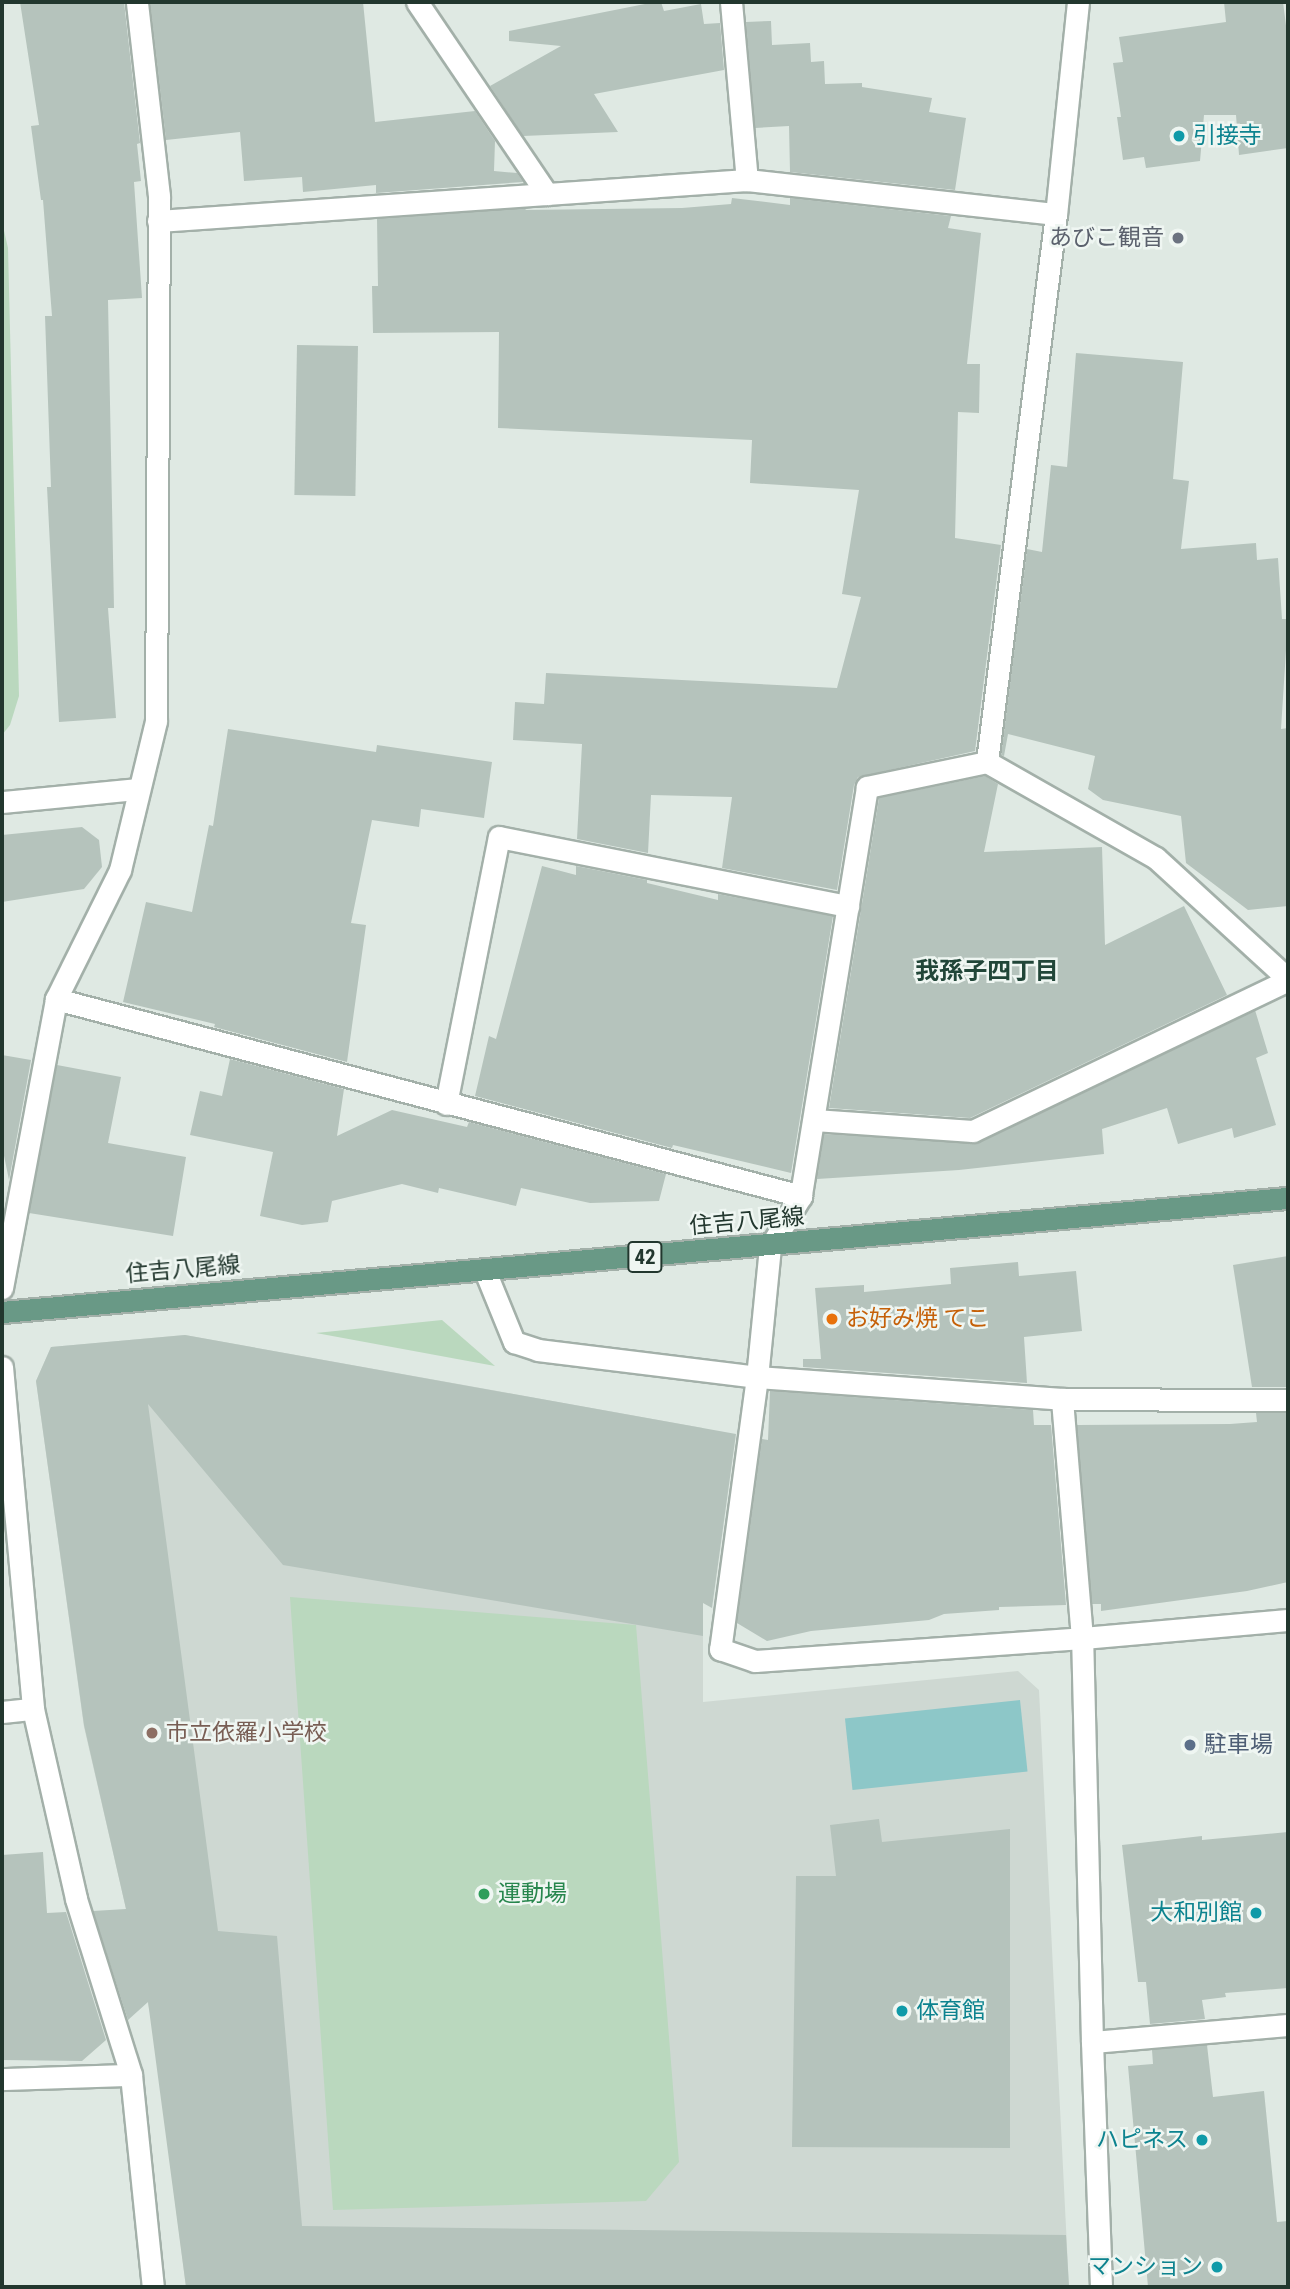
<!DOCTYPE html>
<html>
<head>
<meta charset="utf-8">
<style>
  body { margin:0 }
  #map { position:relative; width:1290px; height:2289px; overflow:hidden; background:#dfe9e3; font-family:"Roboto Condensed","Noto Sans JP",sans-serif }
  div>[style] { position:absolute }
  .built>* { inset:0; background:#ced8d2 }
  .green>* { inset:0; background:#bad8be }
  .water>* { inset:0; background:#8dc7c8; transform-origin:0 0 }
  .building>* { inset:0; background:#b5c3bc; transform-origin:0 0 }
  .roads { filter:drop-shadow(2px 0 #a3b0a9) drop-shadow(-2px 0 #a3b0a9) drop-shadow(0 2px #a3b0a9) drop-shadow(0 -2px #a3b0a9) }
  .minor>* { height:21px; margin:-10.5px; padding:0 10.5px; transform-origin:10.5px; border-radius:10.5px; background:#fff }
  .tertiary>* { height:21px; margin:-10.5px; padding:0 10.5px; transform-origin:10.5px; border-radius:10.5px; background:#fff }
  .primary>* { height:21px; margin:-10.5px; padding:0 10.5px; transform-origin:10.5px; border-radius:10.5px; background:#699986 }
  .dots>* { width:19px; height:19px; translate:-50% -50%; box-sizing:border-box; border:4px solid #eff6f2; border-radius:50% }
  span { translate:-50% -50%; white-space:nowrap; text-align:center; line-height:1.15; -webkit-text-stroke:5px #eff6f2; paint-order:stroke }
  .shield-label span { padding:2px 5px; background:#eff6f2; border:2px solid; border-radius:5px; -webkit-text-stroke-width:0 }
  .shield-label { font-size:21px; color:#22372e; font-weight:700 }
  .culture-label { font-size:23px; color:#0d838f }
  .left { translate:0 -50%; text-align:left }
  .right { translate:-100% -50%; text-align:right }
  .worship-label { font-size:23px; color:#5b616d }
  .street-label { font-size:23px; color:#22372e }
  .food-label { font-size:23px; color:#c56008 }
  .education-label { font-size:23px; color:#785e54 }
  .service-label { font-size:23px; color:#4e5e75 }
  .leisure-label { font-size:23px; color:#27864d }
  .neighbourhood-label { font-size:24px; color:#214638; font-weight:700 }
  .frame { position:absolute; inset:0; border:4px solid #22372e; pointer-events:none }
</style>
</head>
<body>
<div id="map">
  <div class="built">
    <div style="clip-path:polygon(185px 1335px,703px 1428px,703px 1702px,1018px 1671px,1039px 1690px,1069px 2287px,186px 2287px,152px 2021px,84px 1727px,36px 1381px,51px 1347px)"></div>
  </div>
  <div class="green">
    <div style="clip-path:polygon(2px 222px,8px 248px,19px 696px,10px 725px,2px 735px)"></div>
    <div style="clip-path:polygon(442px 1320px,495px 1366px,316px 1333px)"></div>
    <div style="clip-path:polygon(290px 1597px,636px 1625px,679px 2162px,646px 2201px,333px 2210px)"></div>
  </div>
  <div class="water">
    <div style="left:1020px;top:1700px;width:72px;height:176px;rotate:84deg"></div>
  </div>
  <div class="building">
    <div style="clip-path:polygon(20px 2px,124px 2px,140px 143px,137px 144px,141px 181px,134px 182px,142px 298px,108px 300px,114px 608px,108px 608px,116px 718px,59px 722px,47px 487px,51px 487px,45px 316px,52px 316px,43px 200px,41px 200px,31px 126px,39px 125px)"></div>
    <div style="clip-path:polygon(150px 2px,363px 2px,375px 122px,475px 111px,495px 141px,494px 171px,517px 173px,523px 182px,376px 193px,376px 185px,303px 192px,302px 177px,244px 181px,240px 132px,166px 140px)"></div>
    <div style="clip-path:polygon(655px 2px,661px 2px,664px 11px,701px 4px,704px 24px,720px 23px,724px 70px,594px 94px,618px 132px,523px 136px,490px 86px,561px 46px,509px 41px,509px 31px)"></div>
    <div style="clip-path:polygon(1224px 2px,1283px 2px,1288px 41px,1288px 148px,1239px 155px,1236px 115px,1204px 115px,1200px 161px,1146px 168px,1144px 157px,1123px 160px,1117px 117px,1121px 117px,1113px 63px,1123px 62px,1119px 37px,1226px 22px)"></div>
    <div style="clip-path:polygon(771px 21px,772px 45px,810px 43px,811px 62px,824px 61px,825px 84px,862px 83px,862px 87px,932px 98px,929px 112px,966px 118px,955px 190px,790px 172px,789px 126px,755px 128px,746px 22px)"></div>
    <div style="clip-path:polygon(732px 198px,790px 205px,790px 198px,951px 216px,948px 228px,981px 233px,967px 364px,980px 364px,979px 413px,958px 412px,955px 538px,1001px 545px,975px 751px,858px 777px,854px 785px,837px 890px,722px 868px,732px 797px,651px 795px,648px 853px,577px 839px,582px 744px,513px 740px,515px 702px,544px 704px,546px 673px,837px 688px,861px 597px,842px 594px,859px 490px,750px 483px,752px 440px,498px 428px,499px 332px,373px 333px,372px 286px,378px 286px,377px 219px,528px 208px,525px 210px,682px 208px,731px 204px)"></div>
    <div style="left:297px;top:345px;width:61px;height:150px;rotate:1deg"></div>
    <div style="clip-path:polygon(1076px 353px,1183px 362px,1173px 479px,1189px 481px,1181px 549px,1256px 543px,1257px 560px,1278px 558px,1282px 619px,1288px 619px,1281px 729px,1288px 728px,1288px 906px,1248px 910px,1186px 863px,1181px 816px,1103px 800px,1088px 789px,1095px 756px,1008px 734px,1004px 756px,1001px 755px,1027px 549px,1042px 552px,1051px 465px,1067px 467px)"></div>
    <div style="clip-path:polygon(228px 729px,376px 752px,377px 745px,492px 762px,484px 818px,421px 809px,419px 827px,372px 820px,351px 923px,366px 925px,347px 1062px,214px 1027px,215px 1024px,123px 1002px,146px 902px,192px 912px,209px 825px,213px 826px)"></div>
    <div style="clip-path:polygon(985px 776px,998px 784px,984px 852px,1102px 847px,1105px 945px,1184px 906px,1227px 995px,970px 1118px,829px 1108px,879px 798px)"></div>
    <div style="clip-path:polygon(82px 827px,99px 840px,102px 867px,84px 889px,2px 902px,2px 835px)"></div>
    <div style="clip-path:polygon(542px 866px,576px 875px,576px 866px,647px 880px,647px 883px,718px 900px,718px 894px,833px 916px,791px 1173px,673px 1145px,672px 1148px,475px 1096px,489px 1036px,496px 1039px)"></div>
    <div style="clip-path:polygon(1255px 1010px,1268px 1053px,1256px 1058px,1276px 1125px,1234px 1138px,1232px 1128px,1178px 1144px,1167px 1108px,1102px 1129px,1104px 1154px,959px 1170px,817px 1179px,824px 1134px,978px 1143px)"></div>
    <div style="clip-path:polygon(2px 1055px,31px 1060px,9px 1180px,2px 1146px)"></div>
    <div style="clip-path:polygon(230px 1059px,344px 1089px,337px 1136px,392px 1110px,467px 1127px,469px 1122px,666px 1174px,659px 1201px,590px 1203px,521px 1188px,516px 1206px,439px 1188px,438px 1193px,402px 1184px,332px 1201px,328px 1222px,302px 1225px,260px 1216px,273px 1152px,190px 1135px,200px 1091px,222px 1096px)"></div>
    <div style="clip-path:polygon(57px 1065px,121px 1077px,108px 1143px,186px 1157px,173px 1236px,29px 1213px)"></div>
    <div style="clip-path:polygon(1288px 1256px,1288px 1387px,1252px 1387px,1233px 1265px)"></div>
    <div style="clip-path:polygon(1018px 1262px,1019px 1276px,1076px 1271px,1082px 1331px,1024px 1337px,1027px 1383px,803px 1367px,803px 1359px,821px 1359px,815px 1288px,864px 1285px,864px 1292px,951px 1284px,950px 1268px)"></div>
    <div style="clip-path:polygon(185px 1335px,736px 1434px,712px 1608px,703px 1603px,703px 1636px,283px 1565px,148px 1404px,218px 1931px,277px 1936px,302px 2226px,1066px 2235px,1069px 2287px,186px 2287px,148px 2002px,128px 2020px,93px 1911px,126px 1909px,84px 1725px,36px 1381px,51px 1347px)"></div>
    <div style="clip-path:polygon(770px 1391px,1033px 1410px,1034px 1425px,1051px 1425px,1066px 1605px,999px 1607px,999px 1610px,944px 1614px,929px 1620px,811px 1631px,767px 1641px,737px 1623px,762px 1439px,768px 1440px)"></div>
    <div style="clip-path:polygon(1256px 1413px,1288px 1413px,1288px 1582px,1247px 1591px,1101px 1611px,1101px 1604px,1092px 1604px,1077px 1425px,1230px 1424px,1257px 1422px)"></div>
    <div style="clip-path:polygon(879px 1819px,882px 1842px,1010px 1829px,1010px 2148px,792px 2147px,796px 1876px,836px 1876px,830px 1825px)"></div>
    <div style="clip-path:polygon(1288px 1832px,1288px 1988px,1225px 1993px,1226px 1997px,1202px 2000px,1205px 2019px,1150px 2024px,1146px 1982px,1138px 1982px,1122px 1845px,1202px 1836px,1202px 1840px)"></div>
    <div style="clip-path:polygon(43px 1852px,47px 1913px,66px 1912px,106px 2040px,82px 2061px,2px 2060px,2px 1855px)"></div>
    <div style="clip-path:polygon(1207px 2045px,1213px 2097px,1264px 2091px,1277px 2222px,1288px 2221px,1288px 2287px,1148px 2287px,1128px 2066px,1153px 2064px,1152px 2050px)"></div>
  </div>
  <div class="roads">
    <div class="minor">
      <div style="left:417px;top:2px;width:232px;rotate:55.9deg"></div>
      <div style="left:731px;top:2px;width:179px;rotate:84.9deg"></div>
      <div style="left:1078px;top:2px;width:213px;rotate:95.9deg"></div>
      <div style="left:1056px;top:214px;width:552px;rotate:97.18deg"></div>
      <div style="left:987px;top:762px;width:123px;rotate:168.2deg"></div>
      <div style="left:867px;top:787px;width:414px;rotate:99.2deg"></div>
      <div style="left:801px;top:1196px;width:60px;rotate:121.3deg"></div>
      <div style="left:770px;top:1247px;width:131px;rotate:95.7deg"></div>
      <div style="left:757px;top:1377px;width:275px;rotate:97.7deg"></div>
      <div style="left:720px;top:1649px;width:37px;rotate:19deg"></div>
      <div style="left:755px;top:1661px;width:328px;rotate:-4deg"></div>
      <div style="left:1082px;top:1638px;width:240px;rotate:-94.8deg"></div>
      <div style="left:1062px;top:1399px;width:226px;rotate:0.3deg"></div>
      <div style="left:158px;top:221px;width:590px;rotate:-3.98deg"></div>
      <div style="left:747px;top:180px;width:311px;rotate:6.3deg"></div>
      <div style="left:987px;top:762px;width:194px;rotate:29.6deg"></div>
      <div style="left:1156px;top:858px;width:179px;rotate:42.5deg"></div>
      <div style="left:56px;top:999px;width:771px;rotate:14.81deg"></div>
      <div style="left:446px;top:1104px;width:272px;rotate:-78.8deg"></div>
      <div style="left:499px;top:837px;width:356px;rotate:11.2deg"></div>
      <div style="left:814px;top:1120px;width:159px;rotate:4deg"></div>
      <div style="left:973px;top:1131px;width:349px;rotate:-25.6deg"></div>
      <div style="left:485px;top:1271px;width:77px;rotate:67.8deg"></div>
      <div style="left:514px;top:1342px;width:25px;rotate:18deg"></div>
      <div style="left:538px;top:1350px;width:221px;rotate:7deg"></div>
      <div style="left:757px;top:1377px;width:306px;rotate:4.1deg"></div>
      <div style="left:2px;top:1288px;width:294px;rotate:-79.4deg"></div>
      <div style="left:56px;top:999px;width:144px;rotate:-63.6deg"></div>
      <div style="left:120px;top:870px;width:153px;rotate:-76.4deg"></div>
      <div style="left:156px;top:721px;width:525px;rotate:-89.67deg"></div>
      <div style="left:159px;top:196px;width:195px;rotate:-96.5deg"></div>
      <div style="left:2px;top:1367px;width:343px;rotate:84.8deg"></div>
      <div style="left:33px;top:1709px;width:195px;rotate:77.2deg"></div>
      <div style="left:76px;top:1899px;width:184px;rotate:72.6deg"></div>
      <div style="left:131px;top:2075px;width:213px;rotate:84.1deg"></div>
      <div style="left:2px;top:1712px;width:31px;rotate:-6deg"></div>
      <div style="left:1092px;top:2042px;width:197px;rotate:-5deg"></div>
      <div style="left:2px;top:2079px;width:129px;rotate:-1.8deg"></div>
      <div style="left:1101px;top:2287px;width:245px;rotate:-92.1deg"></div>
      <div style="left:1092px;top:2042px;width:404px;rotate:-91.4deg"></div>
      <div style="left:1082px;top:1638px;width:207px;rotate:-5deg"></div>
    </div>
    <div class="tertiary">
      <div style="left:2px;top:802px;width:137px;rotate:-5.5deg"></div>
    </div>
    <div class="primary">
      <div style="left:2px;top:1312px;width:1291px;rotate:-5.07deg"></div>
    </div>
  </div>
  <div class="dots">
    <div style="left:1179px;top:136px;background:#0f9aa8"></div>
    <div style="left:1178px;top:238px;background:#6b7280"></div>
    <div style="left:832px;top:1319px;background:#e8710a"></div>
    <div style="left:152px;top:1733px;background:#8d6e63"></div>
    <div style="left:1190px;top:1745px;background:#5c6f8a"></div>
    <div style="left:484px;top:1894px;background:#2e9e5b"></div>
    <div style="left:1256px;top:1913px;background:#0f9aa8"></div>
    <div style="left:902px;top:2011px;background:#0f9aa8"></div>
    <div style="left:1202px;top:2140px;background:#0f9aa8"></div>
    <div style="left:1217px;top:2267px;background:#0f9aa8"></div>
  </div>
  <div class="shield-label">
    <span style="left:645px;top:1257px">42</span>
  </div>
  <div class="culture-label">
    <span class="left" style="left:1193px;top:136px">引接寺</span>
    <span class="right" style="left:1242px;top:1913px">大和別館</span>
    <span class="left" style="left:916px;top:2011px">体育館</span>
    <span class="right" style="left:1188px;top:2140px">ハピネス</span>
    <span class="right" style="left:1203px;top:2267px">マンション</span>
  </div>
  <div class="worship-label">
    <span class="right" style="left:1164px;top:238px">あびこ観音</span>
  </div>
  <div class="street-label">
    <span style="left:747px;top:1222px;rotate:-5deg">住吉八尾線</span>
    <span style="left:183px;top:1270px;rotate:-5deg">住吉八尾線</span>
  </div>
  <div class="food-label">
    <span class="left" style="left:846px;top:1319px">お好み焼 てこ</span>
  </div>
  <div class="education-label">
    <span class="left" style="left:166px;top:1733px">市立依羅小学校</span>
  </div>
  <div class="service-label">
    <span class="left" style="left:1204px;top:1745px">駐車場</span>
  </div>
  <div class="leisure-label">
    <span class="left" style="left:498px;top:1894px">運動場</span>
  </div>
  <div class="neighbourhood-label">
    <span style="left:987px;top:972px">我孫子四丁目</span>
  </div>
  <div class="frame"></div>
</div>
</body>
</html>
